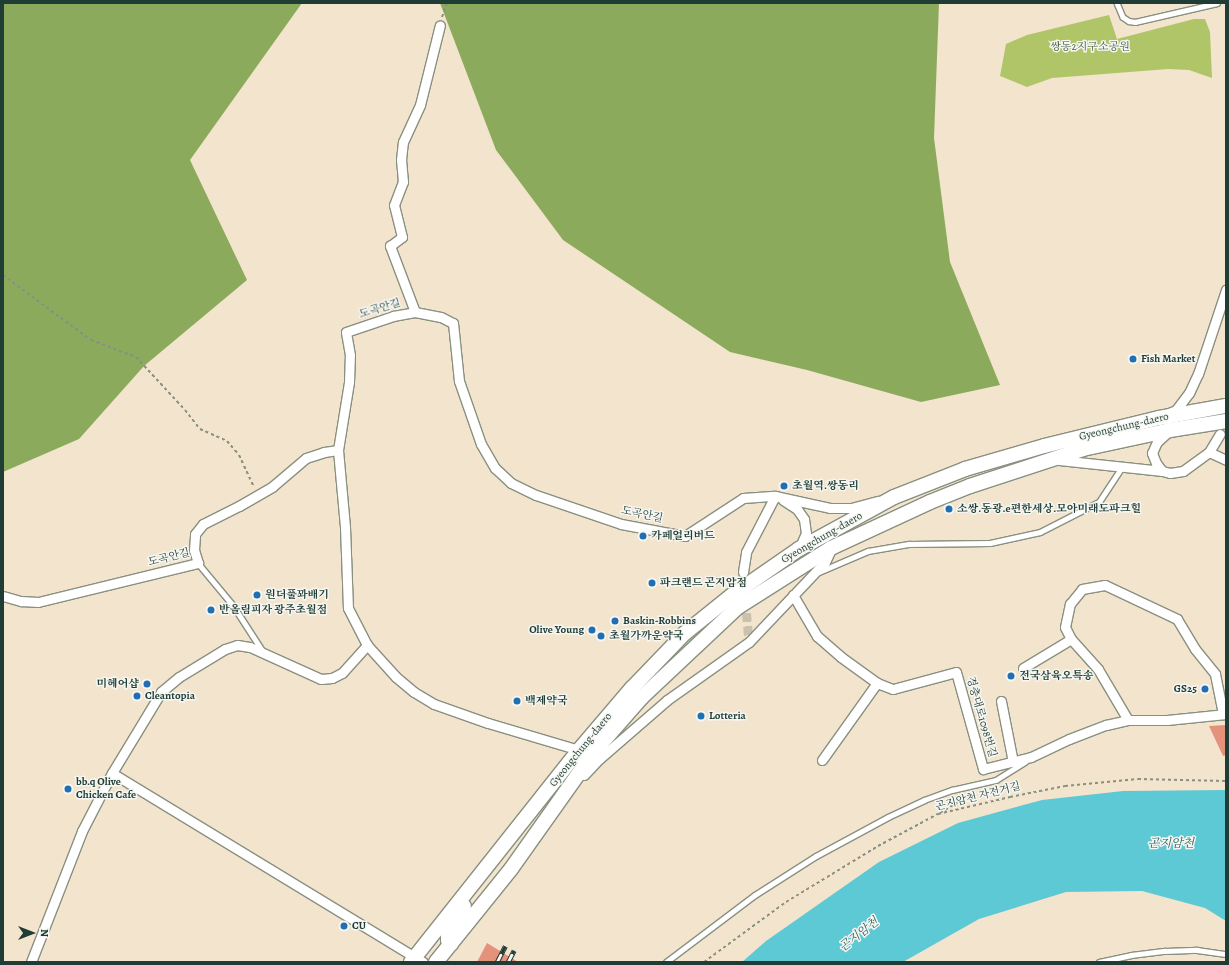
<!DOCTYPE html>
<html>
<head>
<meta charset="utf-8">
<style>
  body { margin:0 }
  #map { position:relative; width:1229px; height:965px; overflow:hidden; background:#f3e4cd; font-family:Alegreya,"Noto Serif KR",serif }
  div>[style] { position:absolute }
  .green>* { inset:0; background:#b0c468 }
  .forest>* { inset:0; background:#8caa5c }
  .water>* { inset:0; background:#5dc9d4 }
  .building>* { inset:0; background:#e5927d }
  .minor-tunnel>* { height:9px; margin-top:-4.5px; transform-origin:0; background:repeating-linear-gradient(90deg,#c9c3ae 0 9px,transparent 0 13.5px) }
  .path>* { height:2px; margin-top:-1px; transform-origin:0; background:repeating-linear-gradient(90deg,#899080 0 3px,transparent 0 6px) }
  .roads { filter:drop-shadow(1px 0 #899080) drop-shadow(-1px 0 #899080) drop-shadow(0 1px #899080) drop-shadow(0 -1px #899080) }
  .service>* { height:4.5px; margin:-2.25px; padding:0 2.25px; transform-origin:2.25px; border-radius:2.25px; background:#fff }
  .minor>* { height:9px; margin:-4.5px; padding:0 4.5px; transform-origin:4.5px; border-radius:4.5px; background:#fff }
  .primary>* { height:14px; margin:-7px; padding:0 7px; transform-origin:7px; border-radius:7px; background:#fff }
  .rail>* { height:4.5px; margin-top:-2.25px; transform-origin:0; background:repeating-linear-gradient(90deg,#f6f6f2 0 9px,#1f3d34 0 18px); box-sizing:border-box; border-block:1px solid #1f3d34 }
  .dots>* { width:11px; height:11px; translate:-50% -50%; box-sizing:border-box; border:2px solid #f6f6f2; border-radius:50% }
  span { translate:-50% -50%; white-space:nowrap; text-align:center; line-height:1.15; -webkit-text-stroke:3px #f6f6f2; paint-order:stroke }
  .park-label { font-size:11px; color:#435f41 }
  .street-label { font-size:11px; color:#1f3d34 }
  .poi-label { font-size:11px; color:#1f3d34; font-weight:700 }
  .left { translate:0 -50%; text-align:left }
  .right { translate:-100% -50%; text-align:right }
  .water-label { font-size:12px; color:#2e605c; font-style:italic }
  .frame { position:absolute; inset:0; border:4px solid #1f3d34; pointer-events:none }
  .north { position:absolute; left:12px; top:913px; width:40px; height:40px; -webkit-text-stroke:3px #f6f6f2; paint-order:stroke; rotate:90deg; font-size:11px; font-weight:700; line-height:16px; text-align:center; color:#1f3d34 }
  .north::after { content:''; display:block; margin:auto; width:14px; height:18px; background:#1f3d34; clip-path:polygon(50% 0,100% 100%,50% 72%,0 100%) }
</style>
</head>
<body>
<div id="map">
  <div class="green">
    <div style="clip-path:polygon(1109px 15px,1117px 39px,1194px 19px,1205px 19px,1210px 32px,1212px 78px,1189px 70px,1168px 69px,1052px 78px,1027px 87px,1000px 76px,1006px 44px,1027px 35px)"></div>
  </div>
  <div class="forest">
    <div style="clip-path:polygon(3px 3px,302px 3px,190px 160px,247px 280px,144px 366px,79px 439px,3px 472px)"></div>
    <div style="clip-path:polygon(440px 3px,939px 3px,934px 138px,950px 262px,1000px 385px,921px 402px,807px 370px,730px 352px,563px 240px,496px 150px)"></div>
  </div>
  <div class="water">
    <div style="clip-path:polygon(1226px 790px,1226px 921px,1205px 908px,1142px 891px,1066px 892px,979px 919px,903px 962px,742px 962px,766px 941px,879px 862px,958px 823px,1042px 800px,1123px 791px)"></div>
  </div>
  <div class="building">
    <div style="clip-path:polygon(1226px 725px,1226px 755px,1223px 756px,1209px 726px)"></div>
    <div style="clip-path:polygon(487px 943px,518px 962px,477px 962px)"></div>
  </div>
  <div class="minor-tunnel">
    <div style="left:743px;top:572px;width:70px;rotate:85.1deg"></div>
  </div>
  <div class="path">
    <div style="left:442px;top:17px;width:15px;rotate:-70deg"></div>
    <div style="left:3px;top:275px;width:109px;rotate:36.5deg"></div>
    <div style="left:91px;top:340px;width:48px;rotate:20.7deg"></div>
    <div style="left:136px;top:357px;width:72px;rotate:47.2deg"></div>
    <div style="left:185px;top:410px;width:24px;rotate:52deg"></div>
    <div style="left:200px;top:429px;width:30px;rotate:24deg"></div>
    <div style="left:227px;top:441px;width:18px;rotate:49deg"></div>
    <div style="left:239px;top:455px;width:35px;rotate:65deg"></div>
    <div style="left:940px;top:813px;width:37px;rotate:-31deg"></div>
    <div style="left:704px;top:962px;width:102px;rotate:-36.2deg"></div>
    <div style="left:786px;top:902px;width:108px;rotate:-31.3deg"></div>
    <div style="left:878px;top:846px;width:68px;rotate:-28.1deg"></div>
    <div style="left:938px;top:814px;width:74px;rotate:-13.3deg"></div>
    <div style="left:1010px;top:797px;width:56px;rotate:-11.3deg"></div>
    <div style="left:1065px;top:786px;width:73px;rotate:-5.5deg"></div>
    <div style="left:1138px;top:779px;width:88px;rotate:1.3deg"></div>
  </div>
  <div class="roads">
    <div class="service">
      <div style="left:1117px;top:3px;width:15px;rotate:67deg"></div>
      <div style="left:1123px;top:17px;width:7px;rotate:34deg"></div>
      <div style="left:1129px;top:21px;width:6px;rotate:9deg"></div>
      <div style="left:1135px;top:22px;width:84px;rotate:-13deg"></div>
      <div style="left:198px;top:563px;width:55px;rotate:50.2deg"></div>
      <div style="left:233px;top:605px;width:54px;rotate:57.2deg"></div>
      <div style="left:819px;top:572px;width:53px;rotate:-23.2deg"></div>
      <div style="left:868px;top:551px;width:42px;rotate:-9.7deg"></div>
      <div style="left:909px;top:544px;width:81px;rotate:-0.7deg"></div>
      <div style="left:990px;top:543px;width:51px;rotate:-12.4deg"></div>
      <div style="left:1040px;top:532px;width:66px;rotate:-27deg"></div>
      <div style="left:1099px;top:502px;width:42px;rotate:-56.7deg"></div>
      <div style="left:666px;top:962px;width:111px;rotate:-37deg"></div>
      <div style="left:755px;top:895px;width:72px;rotate:-32.6deg"></div>
      <div style="left:816px;top:856px;width:82px;rotate:-28.4deg"></div>
      <div style="left:888px;top:817px;width:40px;rotate:-25deg"></div>
      <div style="left:924px;top:800px;width:30px;rotate:-20deg"></div>
      <div style="left:952px;top:790px;width:45px;rotate:-12.8deg"></div>
      <div style="left:996px;top:780px;width:34px;rotate:-32deg"></div>
      <div style="left:1099px;top:962px;width:33px;rotate:-12deg"></div>
      <div style="left:1131px;top:955px;width:34px;rotate:-7deg"></div>
      <div style="left:1165px;top:951px;width:32px;rotate:-2deg"></div>
      <div style="left:1197px;top:950px;width:29px;rotate:8deg"></div>
    </div>
    <div class="minor">
      <div style="left:415px;top:312px;width:71px;rotate:-110.7deg"></div>
      <div style="left:390px;top:246px;width:15px;rotate:-37deg"></div>
      <div style="left:402px;top:237px;width:33px;rotate:-104deg"></div>
      <div style="left:394px;top:205px;width:25px;rotate:-69deg"></div>
      <div style="left:403px;top:182px;width:22px;rotate:-95deg"></div>
      <div style="left:401px;top:160px;width:18px;rotate:-84deg"></div>
      <div style="left:403px;top:142px;width:41px;rotate:-65.3deg"></div>
      <div style="left:420px;top:105px;width:82px;rotate:-76deg"></div>
      <div style="left:1169px;top:413px;width:8px;rotate:-23deg"></div>
      <div style="left:1176px;top:410px;width:21px;rotate:-53deg"></div>
      <div style="left:1189px;top:393px;width:21px;rotate:-65deg"></div>
      <div style="left:1198px;top:374px;width:89px;rotate:-71.6deg"></div>
      <div style="left:338px;top:450px;width:77px;rotate:84.8deg"></div>
      <div style="left:345px;top:527px;width:81px;rotate:87.9deg"></div>
      <div style="left:348px;top:608px;width:42px;rotate:62.8deg"></div>
      <div style="left:367px;top:645px;width:43px;rotate:47.8deg"></div>
      <div style="left:396px;top:677px;width:23px;rotate:40deg"></div>
      <div style="left:414px;top:692px;width:23px;rotate:31deg"></div>
      <div style="left:434px;top:704px;width:57px;rotate:19.4deg"></div>
      <div style="left:488px;top:723px;width:95px;rotate:16.5deg"></div>
      <div style="left:1209px;top:452px;width:19px;rotate:25deg"></div>
      <div style="left:1059px;top:460px;width:104px;rotate:6.1deg"></div>
      <div style="left:1162px;top:471px;width:8px;rotate:14deg"></div>
      <div style="left:1170px;top:473px;width:13px;rotate:-9deg"></div>
      <div style="left:1183px;top:471px;width:32px;rotate:-36deg"></div>
      <div style="left:1209px;top:452px;width:21px;rotate:-59deg"></div>
      <div style="left:1162px;top:471px;width:10px;rotate:-127deg"></div>
      <div style="left:1156px;top:463px;width:11px;rotate:-112deg"></div>
      <div style="left:1152px;top:453px;width:12px;rotate:-66deg"></div>
      <div style="left:1157px;top:442px;width:16px;rotate:-43deg"></div>
      <div style="left:783px;top:500px;width:17px;rotate:33deg"></div>
      <div style="left:797px;top:509px;width:12px;rotate:55deg"></div>
      <div style="left:804px;top:519px;width:14px;rotate:82deg"></div>
      <div style="left:806px;top:533px;width:17px;rotate:114deg"></div>
      <div style="left:743px;top:572px;width:20px;rotate:-81deg"></div>
      <div style="left:746px;top:552px;width:63px;rotate:-62.6deg"></div>
      <div style="left:793px;top:595px;width:48px;rotate:59.7deg"></div>
      <div style="left:817px;top:636px;width:32px;rotate:41deg"></div>
      <div style="left:841px;top:657px;width:44px;rotate:35.8deg"></div>
      <div style="left:877px;top:683px;width:17px;rotate:21deg"></div>
      <div style="left:893px;top:689px;width:65px;rotate:-15.1deg"></div>
      <div style="left:956px;top:672px;width:101px;rotate:74.4deg"></div>
      <div style="left:983px;top:769px;width:49px;rotate:-14deg"></div>
      <div style="left:1031px;top:757px;width:42px;rotate:-25.3deg"></div>
      <div style="left:1069px;top:739px;width:40px;rotate:-21deg"></div>
      <div style="left:1106px;top:725px;width:23px;rotate:-13deg"></div>
      <div style="left:1128px;top:720px;width:39px"></div>
      <div style="left:1167px;top:720px;width:59px;rotate:-5.8deg"></div>
      <div style="left:3px;top:596px;width:19px;rotate:16deg"></div>
      <div style="left:21px;top:601px;width:17px;rotate:3deg"></div>
      <div style="left:38px;top:602px;width:165px;rotate:-13.7deg"></div>
      <div style="left:198px;top:563px;width:14px;rotate:-107deg"></div>
      <div style="left:194px;top:550px;width:16px;rotate:-86deg"></div>
      <div style="left:195px;top:534px;width:13px;rotate:-51deg"></div>
      <div style="left:203px;top:524px;width:40px;rotate:-26.6deg"></div>
      <div style="left:239px;top:506px;width:39px;rotate:-30deg"></div>
      <div style="left:273px;top:486px;width:43px;rotate:-40.3deg"></div>
      <div style="left:306px;top:458px;width:19px;rotate:-18deg"></div>
      <div style="left:324px;top:452px;width:14px;rotate:-8deg"></div>
      <div style="left:338px;top:450px;width:69px;rotate:-80.8deg"></div>
      <div style="left:349px;top:382px;width:27px;rotate:-88deg"></div>
      <div style="left:350px;top:355px;width:23px;rotate:-100deg"></div>
      <div style="left:346px;top:332px;width:50px;rotate:-18.8deg"></div>
      <div style="left:393px;top:316px;width:22px;rotate:-10deg"></div>
      <div style="left:415px;top:312px;width:26px;rotate:11deg"></div>
      <div style="left:441px;top:317px;width:13px;rotate:27deg"></div>
      <div style="left:453px;top:323px;width:58px;rotate:84.1deg"></div>
      <div style="left:459px;top:381px;width:67px;rotate:70.8deg"></div>
      <div style="left:481px;top:444px;width:28px;rotate:60deg"></div>
      <div style="left:495px;top:468px;width:22px;rotate:43deg"></div>
      <div style="left:511px;top:483px;width:28px;rotate:26deg"></div>
      <div style="left:536px;top:495px;width:90px;rotate:18.8deg"></div>
      <div style="left:621px;top:524px;width:65px;rotate:10.6deg"></div>
      <div style="left:685px;top:536px;width:69px;rotate:-33.2deg"></div>
      <div style="left:743px;top:498px;width:32px;rotate:-4deg"></div>
      <div style="left:775px;top:496px;width:56px;rotate:12.3deg"></div>
      <div style="left:830px;top:508px;width:21px"></div>
      <div style="left:851px;top:508px;width:28px;rotate:-15deg"></div>
      <div style="left:1023px;top:668px;width:56px;rotate:-31.1deg"></div>
      <div style="left:1001px;top:701px;width:62px;rotate:78.9deg"></div>
      <div style="left:1128px;top:720px;width:59px;rotate:-120.5deg"></div>
      <div style="left:1098px;top:669px;width:40px;rotate:-132deg"></div>
      <div style="left:1071px;top:639px;width:13px;rotate:-117deg"></div>
      <div style="left:1065px;top:627px;width:24px;rotate:-78deg"></div>
      <div style="left:1070px;top:604px;width:19px;rotate:-51deg"></div>
      <div style="left:1082px;top:589px;width:23px;rotate:-10deg"></div>
      <div style="left:1105px;top:585px;width:80px;rotate:25.3deg"></div>
      <div style="left:1177px;top:619px;width:35px;rotate:59deg"></div>
      <div style="left:1195px;top:649px;width:32px;rotate:51deg"></div>
      <div style="left:1215px;top:674px;width:41px;rotate:78.7deg"></div>
      <div style="left:822px;top:760px;width:95px;rotate:-54.5deg"></div>
      <div style="left:112px;top:773px;width:364px;rotate:31.3deg"></div>
      <div style="left:584px;top:775px;width:22px;rotate:-47deg"></div>
      <div style="left:599px;top:759px;width:90px;rotate:-40.9deg"></div>
      <div style="left:667px;top:700px;width:100px;rotate:-35.3deg"></div>
      <div style="left:749px;top:642px;width:110px;rotate:-46.5deg"></div>
      <div style="left:825px;top:562px;width:14px;rotate:-65deg"></div>
      <div style="left:31px;top:962px;width:141px;rotate:-68.7deg"></div>
      <div style="left:82px;top:831px;width:65px;rotate:-62.7deg"></div>
      <div style="left:112px;top:773px;width:95px;rotate:-58.8deg"></div>
      <div style="left:161px;top:692px;width:23px;rotate:-40deg"></div>
      <div style="left:179px;top:677px;width:54px;rotate:-31.3deg"></div>
      <div style="left:225px;top:649px;width:13px;rotate:-18deg"></div>
      <div style="left:237px;top:645px;width:13px;rotate:9deg"></div>
      <div style="left:250px;top:647px;width:78px;rotate:24.3deg"></div>
      <div style="left:321px;top:679px;width:11px;rotate:-5deg"></div>
      <div style="left:332px;top:678px;width:11px;rotate:-27deg"></div>
      <div style="left:342px;top:673px;width:38px;rotate:-48deg"></div>
    </div>
    <div class="primary">
      <div style="left:451px;top:944px;width:5px;rotate:-127deg"></div>
      <div style="left:448px;top:940px;width:5px;rotate:-90deg"></div>
      <div style="left:448px;top:935px;width:27px;rotate:-57deg"></div>
      <div style="left:463px;top:912px;width:6px;rotate:-81deg"></div>
      <div style="left:411px;top:962px;width:270px;rotate:-51.6deg"></div>
      <div style="left:579px;top:750px;width:82px;rotate:-49.5deg"></div>
      <div style="left:632px;top:688px;width:76px;rotate:-46.1deg"></div>
      <div style="left:685px;top:633px;width:59px;rotate:-38.8deg"></div>
      <div style="left:731px;top:596px;width:83px;rotate:-34.7deg"></div>
      <div style="left:799px;top:549px;width:108px;rotate:-28.7deg"></div>
      <div style="left:894px;top:497px;width:76px;rotate:-21.5deg"></div>
      <div style="left:965px;top:469px;width:82px;rotate:-16.2deg"></div>
      <div style="left:1044px;top:446px;width:118px;rotate:-13.7deg"></div>
      <div style="left:1159px;top:418px;width:68px;rotate:-10.2deg"></div>
      <div style="left:436px;top:962px;width:119px;rotate:-51.1deg"></div>
      <div style="left:511px;top:869px;width:142px;rotate:-54.7deg"></div>
      <div style="left:593px;top:753px;width:74px;rotate:-48.8deg"></div>
      <div style="left:642px;top:697px;width:132px;rotate:-43.2deg"></div>
      <div style="left:738px;top:607px;width:110px;rotate:-32.4deg"></div>
      <div style="left:831px;top:548px;width:109px;rotate:-24.9deg"></div>
      <div style="left:930px;top:502px;width:43px;rotate:-21.8deg"></div>
      <div style="left:970px;top:486px;width:119px;rotate:-18.1deg"></div>
      <div style="left:1083px;top:449px;width:89px;rotate:-12.3deg"></div>
      <div style="left:1170px;top:430px;width:57px;rotate:-9.1deg"></div>
    </div>
  </div>
  <div class="rail">
    <div style="left:497px;top:962px;width:18px;rotate:-63deg"></div>
    <div style="left:508px;top:962px;width:13px;rotate:-63deg"></div>
  </div>
  <div class="dots">
    <div style="left:1133px;top:359px;background:#1f6fb2"></div>
    <div style="left:784px;top:486px;background:#1f6fb2"></div>
    <div style="left:949px;top:509px;background:#1f6fb2"></div>
    <div style="left:643px;top:536px;background:#1f6fb2"></div>
    <div style="left:652px;top:583px;background:#1f6fb2"></div>
    <div style="left:257px;top:595px;background:#1f6fb2"></div>
    <div style="left:211px;top:610px;background:#1f6fb2"></div>
    <div style="left:615px;top:621px;background:#1f6fb2"></div>
    <div style="left:592px;top:630px;background:#1f6fb2"></div>
    <div style="left:601px;top:636px;background:#1f6fb2"></div>
    <div style="left:1011px;top:676px;background:#1f6fb2"></div>
    <div style="left:147px;top:684px;background:#1f6fb2"></div>
    <div style="left:1205px;top:689px;background:#1f6fb2"></div>
    <div style="left:137px;top:696px;background:#1f6fb2"></div>
    <div style="left:517px;top:701px;background:#1f6fb2"></div>
    <div style="left:701px;top:716px;background:#1f6fb2"></div>
    <div style="left:68px;top:789px;background:#1f6fb2"></div>
    <div style="left:344px;top:926px;background:#1f6fb2"></div>
  </div>
  <div class="park-label">
    <span style="left:1090px;top:47px">쌍동2지구소공원</span>
  </div>
  <div class="street-label">
    <span style="left:380px;top:309px;rotate:-17deg">도곡안길</span>
    <span style="left:1124px;top:427px;rotate:-13deg">Gyeongchung-daero</span>
    <span style="left:642px;top:515px;rotate:12deg">도곡안길</span>
    <span style="left:822px;top:538px;rotate:-30deg">Gyeongchung-daero</span>
    <span style="left:169px;top:558px;rotate:-14deg">도곡안길</span>
    <span style="left:981px;top:717px;rotate:74deg">경충대로1098번길</span>
    <span style="left:581px;top:750px;rotate:-51deg">Gyeongchung-daero</span>
    <span style="left:978px;top:797px;rotate:-14deg">곤지암천 자전거길</span>
  </div>
  <div class="poi-label">
    <span class="left" style="left:1141px;top:359px">Fish Market</span>
    <span class="left" style="left:792px;top:486px">초월역.쌍동리</span>
    <span class="left" style="left:957px;top:509px">소쌍.동광.e편한세상.모아미래도파크힐</span>
    <span class="left" style="left:651px;top:536px">카페얼리버드</span>
    <span class="left" style="left:660px;top:583px">파크랜드 곤지암점</span>
    <span class="left" style="left:265px;top:595px">원더풀꽈배기</span>
    <span class="left" style="left:219px;top:610px">반올림피자 광주초월점</span>
    <span class="left" style="left:623px;top:621px">Baskin-Robbins</span>
    <span class="right" style="left:584px;top:630px">Olive Young</span>
    <span class="left" style="left:609px;top:636px">초월가까운약국</span>
    <span class="left" style="left:1019px;top:676px">전국삼육오특송</span>
    <span class="right" style="left:139px;top:684px">미헤어샵</span>
    <span class="right" style="left:1197px;top:689px">GS25</span>
    <span class="left" style="left:145px;top:696px">Cleantopia</span>
    <span class="left" style="left:525px;top:701px">백제약국</span>
    <span class="left" style="left:709px;top:716px">Lotteria</span>
    <span class="left" style="left:76px;top:789px">bb.q Olive<br>Chicken Cafe</span>
    <span class="left" style="left:352px;top:926px">CU</span>
  </div>
  <div class="water-label">
    <span style="left:1171px;top:844px">곤지암천</span>
    <span style="left:859px;top:935px;rotate:-38deg">곤지암천</span>
  </div>
  <div class="frame"></div>
  <div class="north">N</div>
</div>
</body>
</html>
